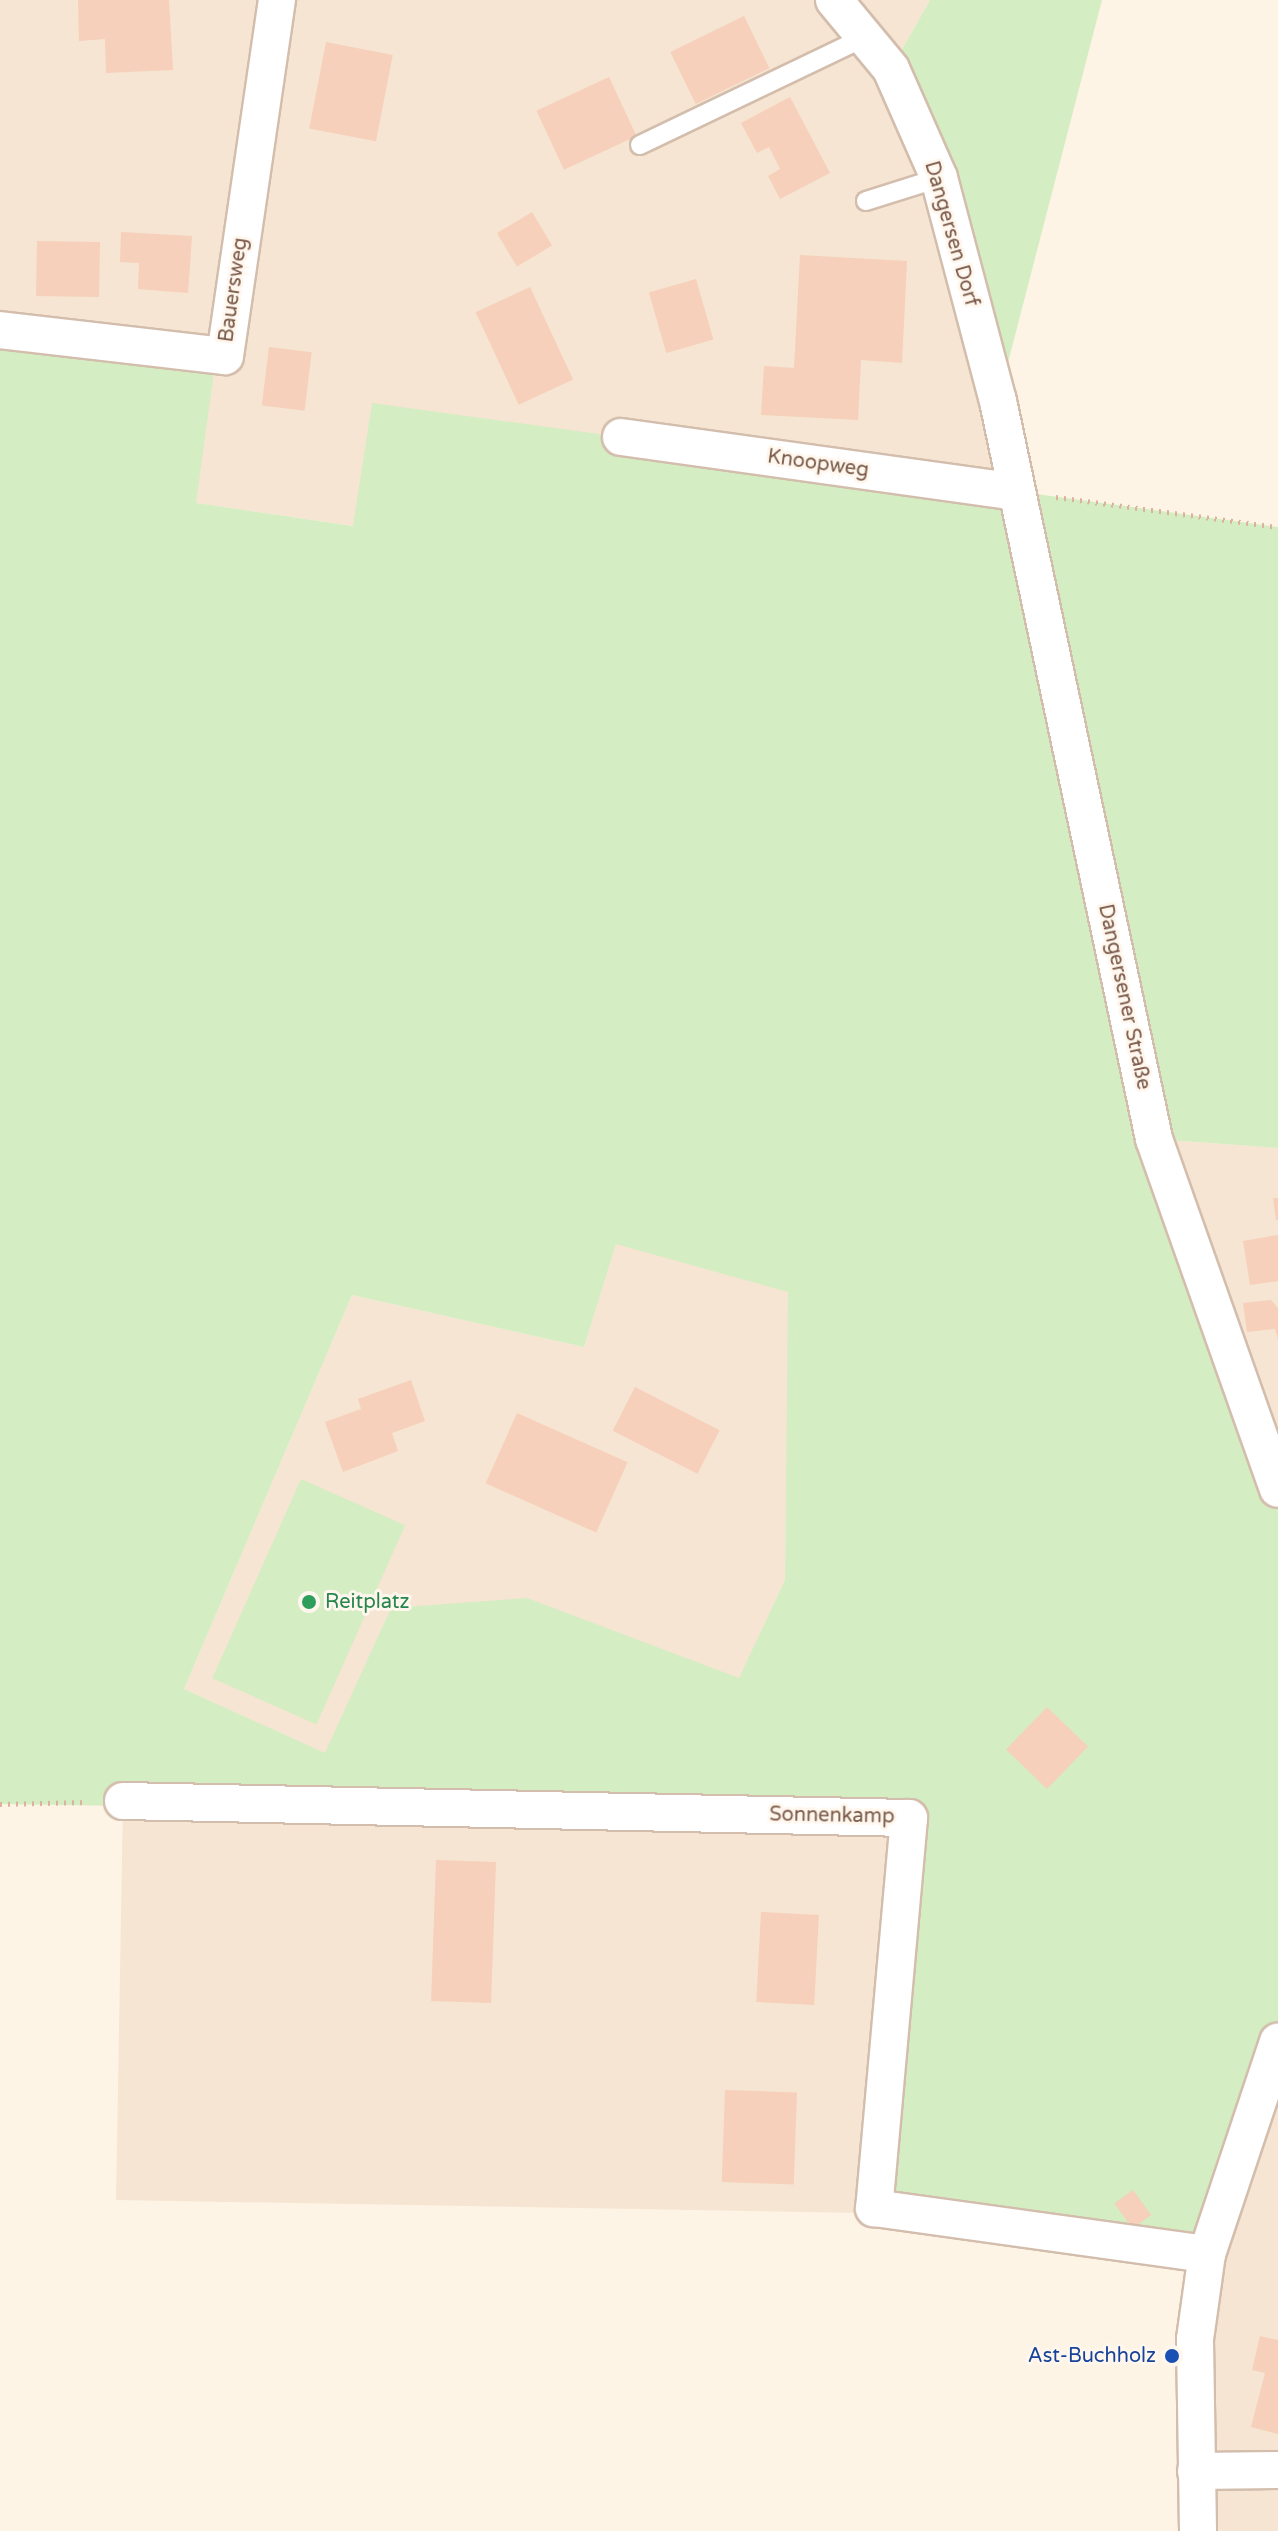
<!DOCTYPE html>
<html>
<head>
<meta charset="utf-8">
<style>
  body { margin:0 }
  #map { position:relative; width:1278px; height:2531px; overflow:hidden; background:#fef4e5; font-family:"Varela Round",sans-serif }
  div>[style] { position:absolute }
  .residential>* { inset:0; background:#f6e5d2; transform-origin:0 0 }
  .green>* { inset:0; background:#d4edc2; transform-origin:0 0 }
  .building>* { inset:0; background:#f6d0ba; transform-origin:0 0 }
  .path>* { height:5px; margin-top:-2.5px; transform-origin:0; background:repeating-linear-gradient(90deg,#dbb39d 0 2px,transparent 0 8px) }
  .roads { filter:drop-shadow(2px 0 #d3bdac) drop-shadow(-2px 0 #d3bdac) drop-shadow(0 2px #d3bdac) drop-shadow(0 -2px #d3bdac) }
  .lane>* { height:18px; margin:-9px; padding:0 9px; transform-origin:9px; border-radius:9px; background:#fff }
  .street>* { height:36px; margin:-18px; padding:0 18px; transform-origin:18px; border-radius:18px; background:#fff }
  .dots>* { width:22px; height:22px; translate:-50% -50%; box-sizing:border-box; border:4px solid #fff7ed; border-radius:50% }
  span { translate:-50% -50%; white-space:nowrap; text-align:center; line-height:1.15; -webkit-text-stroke:6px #fff7ed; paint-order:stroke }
  .street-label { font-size:20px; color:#795848 }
  .leisure-label { font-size:20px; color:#27864d }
  .left { translate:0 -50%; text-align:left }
  .transit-label { font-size:20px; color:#164399 }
  .right { translate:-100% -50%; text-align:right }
</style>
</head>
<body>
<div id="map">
  <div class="residential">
    <div style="clip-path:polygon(0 0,930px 0,891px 69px,1016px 492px,372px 404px,354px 526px,195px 503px,0 325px)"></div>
    <div style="clip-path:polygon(1154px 1139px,1278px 1148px,1278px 1489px)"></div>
    <div style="clip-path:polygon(616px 1243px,789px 1292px,785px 1580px,739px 1679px,527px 1599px,391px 1608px,326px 1754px,184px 1689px,352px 1295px,584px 1347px)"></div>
    <div style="left:123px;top:1801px;width:786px;height:399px;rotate:1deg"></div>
    <div style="clip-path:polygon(1278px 2042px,1278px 2531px,1198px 2531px,1195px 2339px)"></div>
  </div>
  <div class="green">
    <div style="clip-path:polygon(930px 0,1102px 0,998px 401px,891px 69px)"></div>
    <div style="clip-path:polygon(evenodd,0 325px,216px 357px,196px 503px,353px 526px,372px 403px,1278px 527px,1278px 1148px,1155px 1139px,1278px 1489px,1278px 2042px,1207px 2254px,874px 2208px,909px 1818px,0 1804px,0 325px,616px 1244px,788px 1292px,785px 1580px,739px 1678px,527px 1598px,391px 1608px,325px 1753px,184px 1689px,352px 1295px,584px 1347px,616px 1244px)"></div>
    <div style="left:301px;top:1479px;width:114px;height:218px;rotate:24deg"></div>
  </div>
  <div class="building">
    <div style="clip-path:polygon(78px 0,169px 0,173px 70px,106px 73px,105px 39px,79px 41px)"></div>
    <div style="left:744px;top:16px;width:58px;height:82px;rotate:64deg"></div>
    <div style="left:326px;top:42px;width:68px;height:88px;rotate:11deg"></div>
    <div style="left:609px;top:77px;width:65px;height:80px;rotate:65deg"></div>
    <div style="clip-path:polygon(790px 97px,830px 173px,780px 199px,768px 176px,780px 169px,769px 147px,757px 153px,741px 123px)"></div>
    <div style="left:532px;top:212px;width:39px;height:41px;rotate:59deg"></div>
    <div style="clip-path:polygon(121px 232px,192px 236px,188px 293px,138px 289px,139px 263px,120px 262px)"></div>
    <div style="left:37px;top:241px;width:63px;height:55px;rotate:1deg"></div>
    <div style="clip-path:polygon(800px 255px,907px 261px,902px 363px,861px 360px,858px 420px,761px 415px,764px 366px,794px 368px)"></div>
    <div style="left:696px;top:279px;width:63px;height:49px;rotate:74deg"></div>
    <div style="left:530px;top:287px;width:102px;height:60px;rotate:65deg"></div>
    <div style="left:269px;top:347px;width:43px;height:59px;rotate:7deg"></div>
    <div style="clip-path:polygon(1273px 1198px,1278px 1198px,1278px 1220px,1276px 1220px)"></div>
    <div style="clip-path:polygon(1278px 1235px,1278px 1281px,1250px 1285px,1243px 1241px)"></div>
    <div style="clip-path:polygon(1271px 1300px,1278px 1308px,1278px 1340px,1275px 1329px,1247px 1332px,1243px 1303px)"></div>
    <div style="clip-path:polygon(411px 1380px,425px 1421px,392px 1433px,398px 1451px,343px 1472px,325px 1422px,361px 1409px,358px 1399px)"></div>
    <div style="left:635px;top:1387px;width:95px;height:49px;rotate:27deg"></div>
    <div style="left:517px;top:1413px;width:121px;height:77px;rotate:24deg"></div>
    <div style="left:1047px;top:1707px;width:57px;height:59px;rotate:44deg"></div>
    <div style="left:436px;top:1860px;width:60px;height:141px;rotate:2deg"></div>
    <div style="left:761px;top:1912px;width:58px;height:90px;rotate:3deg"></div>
    <div style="left:725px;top:2090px;width:72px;height:92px;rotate:2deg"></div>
    <div style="left:1133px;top:2190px;width:31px;height:23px;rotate:54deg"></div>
    <div style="clip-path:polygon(1260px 2336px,1278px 2340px,1278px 2434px,1251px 2427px,1265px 2373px,1252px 2370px)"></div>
  </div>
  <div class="path">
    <div style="left:1056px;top:497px;width:224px;rotate:7.7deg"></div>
    <div style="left:0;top:1804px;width:87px;rotate:-1.3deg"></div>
  </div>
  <div class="roads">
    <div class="lane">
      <div style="left:640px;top:145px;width:250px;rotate:-25.6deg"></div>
      <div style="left:866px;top:201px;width:77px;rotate:-17.5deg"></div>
    </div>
    <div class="street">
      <div style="left:834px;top:0;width:89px;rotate:50.4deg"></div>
      <div style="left:891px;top:69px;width:119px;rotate:66.2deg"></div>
      <div style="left:939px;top:178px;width:231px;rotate:75.2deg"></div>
      <div style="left:998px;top:401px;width:754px;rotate:78.06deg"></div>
      <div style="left:1154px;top:1139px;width:371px;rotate:70.5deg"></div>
      <div style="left:0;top:330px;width:226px;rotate:6.6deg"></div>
      <div style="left:225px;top:356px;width:360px;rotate:-81.7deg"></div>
      <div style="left:621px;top:437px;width:399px;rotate:7.9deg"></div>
      <div style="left:123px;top:1801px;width:786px;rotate:1.24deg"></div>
      <div style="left:909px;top:1818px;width:392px;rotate:95.1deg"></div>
      <div style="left:874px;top:2208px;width:336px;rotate:7.9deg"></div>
      <div style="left:1196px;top:2471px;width:82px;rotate:-0.7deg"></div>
      <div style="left:1198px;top:2531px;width:192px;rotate:-90.9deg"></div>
      <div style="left:1195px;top:2339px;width:86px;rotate:-82deg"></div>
      <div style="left:1207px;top:2254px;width:224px;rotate:-71.5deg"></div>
    </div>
  </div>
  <div class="dots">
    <div style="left:309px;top:1602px;background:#2e9e5b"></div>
    <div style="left:1172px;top:2356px;background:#1a4fb4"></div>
  </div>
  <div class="street-label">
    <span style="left:951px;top:234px;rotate:74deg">Dangersen Dorf</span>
    <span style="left:234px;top:290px;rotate:-82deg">Bauersweg</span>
    <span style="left:818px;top:464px;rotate:8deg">Knoopweg</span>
    <span style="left:1124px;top:997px;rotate:78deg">Dangersener Straße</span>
    <span style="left:832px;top:1816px;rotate:1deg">Sonnenkamp</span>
  </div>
  <div class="leisure-label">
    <span class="left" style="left:325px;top:1602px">Reitplatz</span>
  </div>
  <div class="transit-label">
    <span class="right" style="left:1156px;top:2356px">Ast-Buchholz</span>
  </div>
</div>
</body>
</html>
